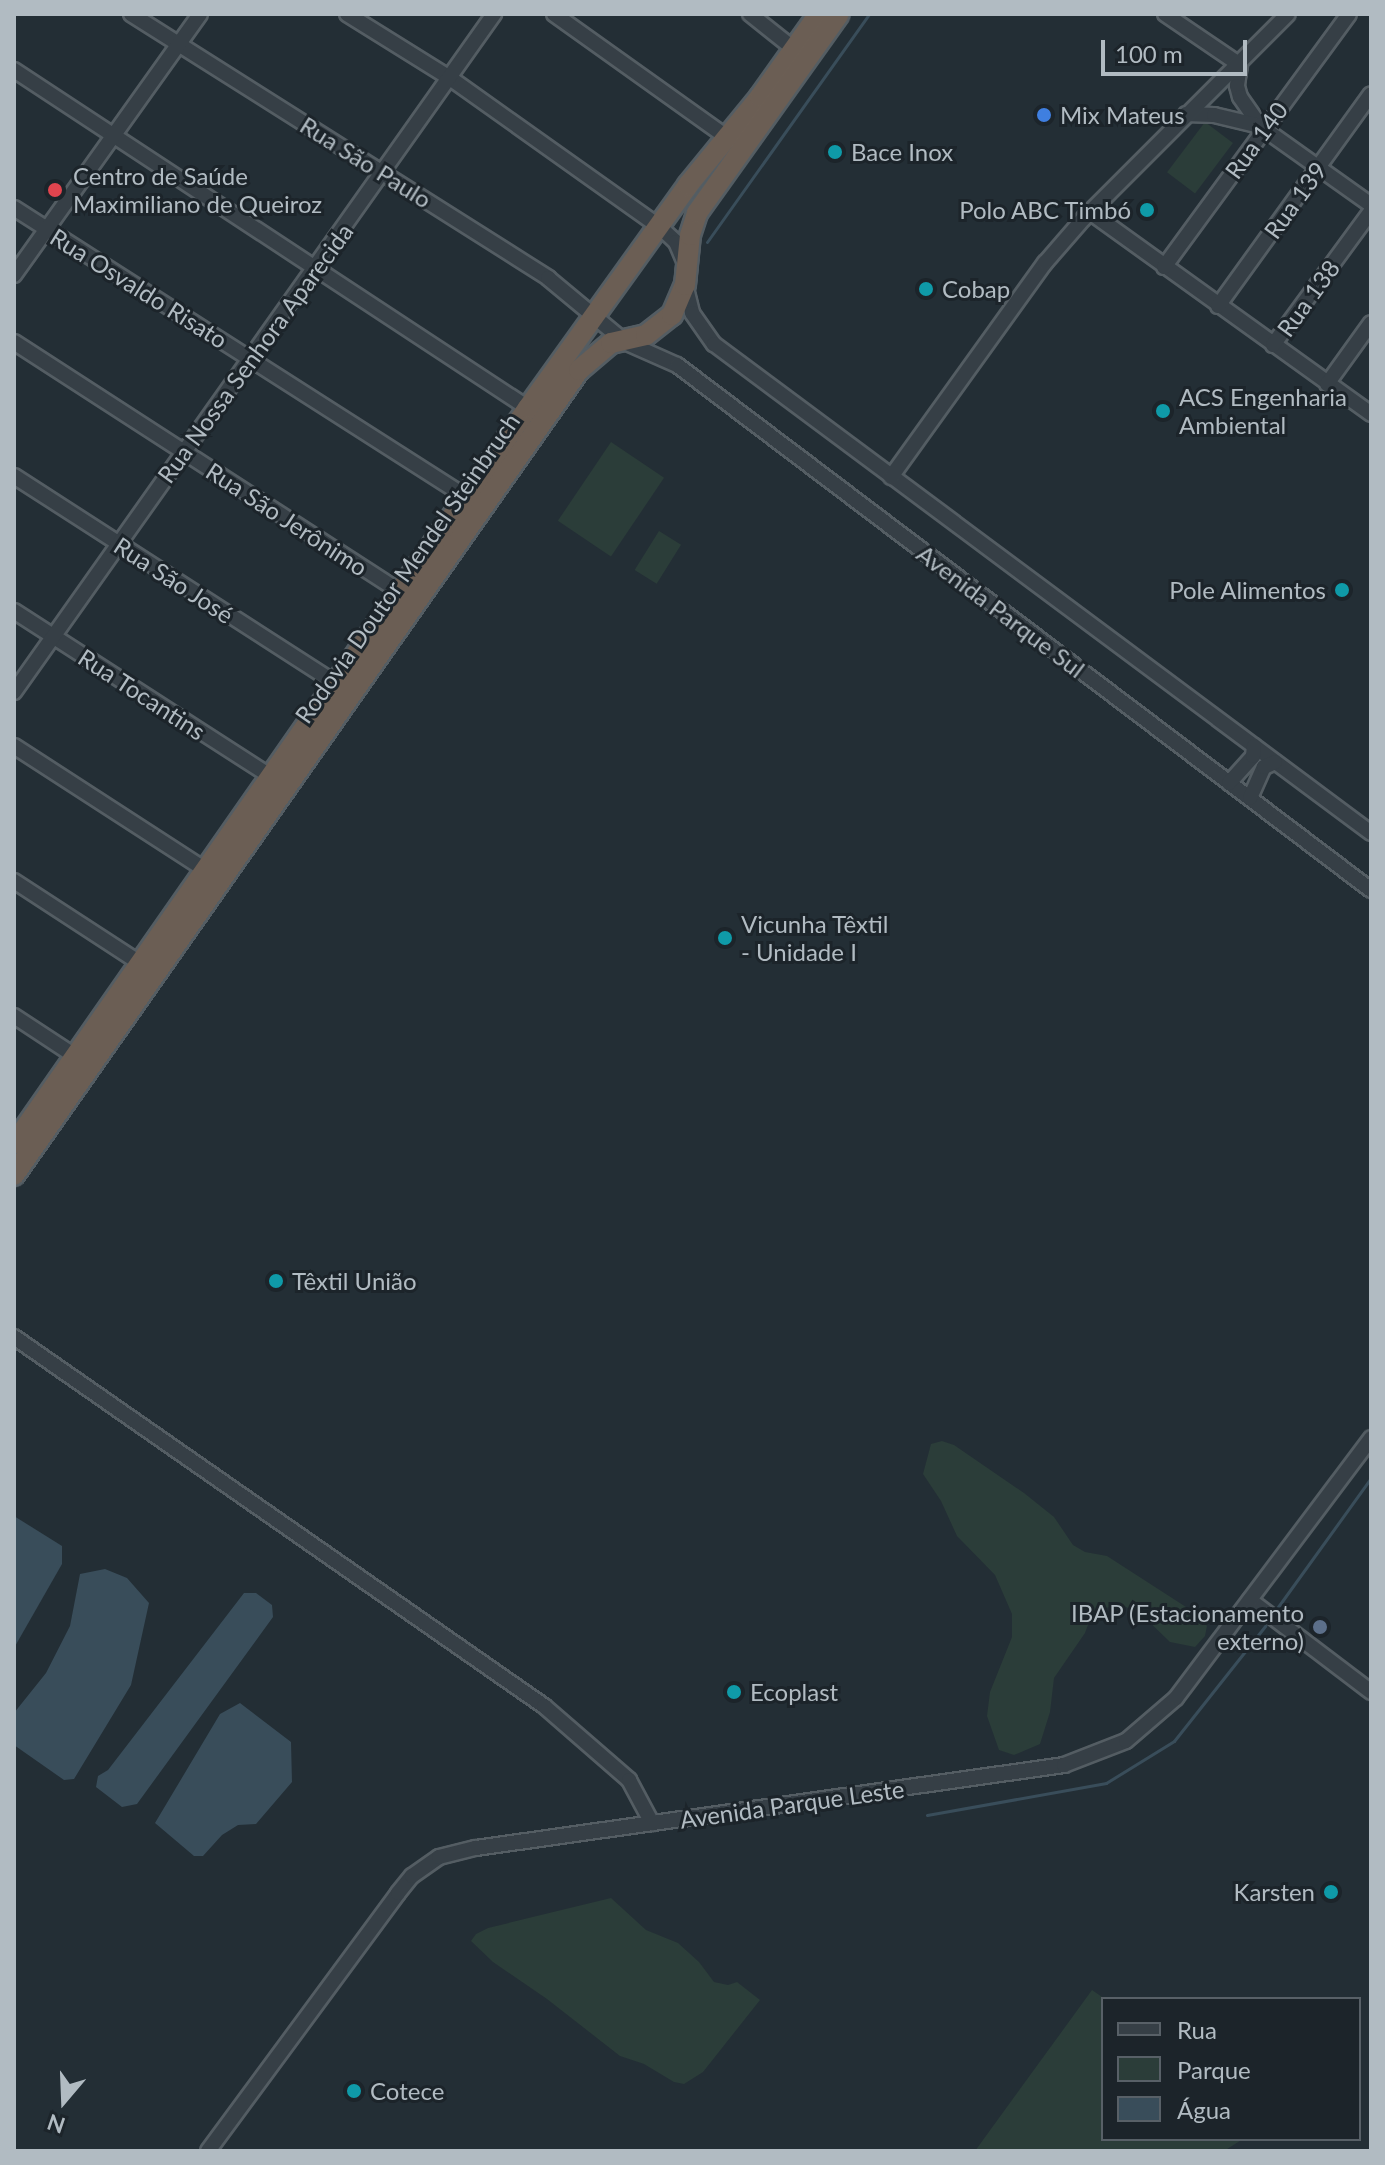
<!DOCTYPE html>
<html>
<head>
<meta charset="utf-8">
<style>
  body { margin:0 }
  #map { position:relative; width:1385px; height:2165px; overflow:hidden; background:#232e35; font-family:Lato,sans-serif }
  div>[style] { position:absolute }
  .green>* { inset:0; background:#2b3d39; transform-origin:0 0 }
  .water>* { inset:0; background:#394d5a }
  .stream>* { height:3px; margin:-1.5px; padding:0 1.5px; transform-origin:1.5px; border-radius:1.5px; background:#394d5a }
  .roads { filter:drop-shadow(2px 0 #545d63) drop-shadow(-2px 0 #545d63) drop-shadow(0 2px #545d63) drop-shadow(0 -2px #545d63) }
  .minor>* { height:14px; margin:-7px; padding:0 7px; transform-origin:7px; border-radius:7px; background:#363f46 }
  .highway>* { height:20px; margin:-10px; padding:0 10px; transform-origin:10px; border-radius:10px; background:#6b5e54 }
  .dots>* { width:22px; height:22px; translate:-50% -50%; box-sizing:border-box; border:4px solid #1c242a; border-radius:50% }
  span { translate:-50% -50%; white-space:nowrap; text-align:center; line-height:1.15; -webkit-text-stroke:6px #1c242a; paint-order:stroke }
  .poi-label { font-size:24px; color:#b1bbc2 }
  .left { translate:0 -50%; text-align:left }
  .right { translate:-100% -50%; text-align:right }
  .street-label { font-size:24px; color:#b1bbc2 }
  .frame { position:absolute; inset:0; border:16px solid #b1bbc2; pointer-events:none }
  .legend { position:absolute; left:1101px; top:1997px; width:260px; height:144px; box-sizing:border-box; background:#1c242a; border:2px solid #586067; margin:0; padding:10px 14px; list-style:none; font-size:24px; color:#b1bbc2 }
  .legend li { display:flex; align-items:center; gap:16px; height:40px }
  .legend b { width:40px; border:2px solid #586067 }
  .north { position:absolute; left:24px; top:2061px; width:80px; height:80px; -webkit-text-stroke:6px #1c242a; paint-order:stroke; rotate:199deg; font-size:22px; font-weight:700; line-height:32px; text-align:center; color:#b1bbc2 }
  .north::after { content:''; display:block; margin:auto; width:28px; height:36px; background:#b1bbc2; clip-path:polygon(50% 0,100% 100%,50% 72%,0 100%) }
  .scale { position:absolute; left:1101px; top:40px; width:146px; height:36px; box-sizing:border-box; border:4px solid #b1bbc2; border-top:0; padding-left:10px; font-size:24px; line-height:28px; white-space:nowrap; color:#b1bbc2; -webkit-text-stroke:6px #1c242a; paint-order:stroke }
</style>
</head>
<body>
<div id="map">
  <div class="green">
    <div style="left:1205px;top:122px;width:35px;height:63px;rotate:37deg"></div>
    <div style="left:611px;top:442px;width:64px;height:95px;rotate:34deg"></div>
    <div style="left:659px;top:531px;width:26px;height:46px;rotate:32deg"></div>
    <div style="clip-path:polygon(942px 1441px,954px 1445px,1024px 1493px,1054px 1517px,1073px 1545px,1085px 1552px,1107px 1556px,1200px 1616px,1207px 1626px,1205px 1636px,1195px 1647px,1170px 1642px,1142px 1615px,1124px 1606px,1109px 1607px,1092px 1614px,1085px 1633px,1054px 1678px,1050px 1712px,1040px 1744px,1014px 1755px,999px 1750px,987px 1716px,990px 1692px,1012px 1637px,1012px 1614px,995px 1575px,957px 1536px,941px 1501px,923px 1474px,931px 1444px)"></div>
    <div style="clip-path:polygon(611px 1898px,646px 1930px,678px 1943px,699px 1962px,714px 1982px,728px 1985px,737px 1982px,760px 2000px,703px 2072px,684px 2084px,674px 2082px,644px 2064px,620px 2056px,547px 1999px,493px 1962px,471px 1941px,476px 1934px,488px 1928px)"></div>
    <div style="clip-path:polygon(1092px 1990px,1105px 1999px,1103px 2139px,1243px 2139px,1224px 2151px,975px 2151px)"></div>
  </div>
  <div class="water">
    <div style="clip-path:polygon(14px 1516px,62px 1546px,62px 1564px,14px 1648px)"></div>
    <div style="clip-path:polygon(105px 1569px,127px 1578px,149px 1603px,131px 1685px,74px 1779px,64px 1780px,14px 1745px,14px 1713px,46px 1673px,70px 1626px,80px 1574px)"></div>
    <div style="clip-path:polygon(244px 1593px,256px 1593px,272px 1605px,273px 1617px,137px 1804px,122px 1807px,96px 1787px,98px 1776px,108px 1770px)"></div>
    <div style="clip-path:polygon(240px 1703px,291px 1742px,292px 1782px,256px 1824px,238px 1825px,222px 1835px,203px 1856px,194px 1856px,155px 1823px,220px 1714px)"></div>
  </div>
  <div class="stream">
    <div style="left:707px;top:242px;width:280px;rotate:-54.6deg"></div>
    <div style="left:1275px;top:1611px;width:164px;rotate:-54.2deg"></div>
    <div style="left:927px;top:1815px;width:182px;rotate:-10.1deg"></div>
    <div style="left:1106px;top:1783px;width:80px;rotate:-31.7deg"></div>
    <div style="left:1174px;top:1741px;width:147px;rotate:-51.6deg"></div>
  </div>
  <div class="roads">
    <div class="minor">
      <div style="left:131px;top:14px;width:494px;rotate:32.3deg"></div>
      <div style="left:548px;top:278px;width:100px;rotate:39.7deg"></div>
      <div style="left:625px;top:342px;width:57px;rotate:23.9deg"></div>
      <div style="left:677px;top:365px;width:870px;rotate:37.11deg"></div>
      <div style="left:347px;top:14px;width:121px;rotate:31.9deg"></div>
      <div style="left:450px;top:78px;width:259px;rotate:35.4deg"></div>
      <div style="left:661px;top:228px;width:21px;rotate:43deg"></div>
      <div style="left:676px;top:242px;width:23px;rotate:67deg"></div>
      <div style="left:554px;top:14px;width:214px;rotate:35.5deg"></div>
      <div style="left:750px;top:14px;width:56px;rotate:38.5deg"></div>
      <div style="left:1165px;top:14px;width:91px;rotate:34.2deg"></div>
      <div style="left:1240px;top:66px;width:20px;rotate:99deg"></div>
      <div style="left:1237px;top:86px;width:11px;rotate:75deg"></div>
      <div style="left:1240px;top:97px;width:35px;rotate:55deg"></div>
      <div style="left:14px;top:70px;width:615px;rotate:33.33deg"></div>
      <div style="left:1186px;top:114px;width:28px;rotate:2deg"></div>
      <div style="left:1214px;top:115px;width:47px;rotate:13.4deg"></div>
      <div style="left:1260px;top:126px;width:136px;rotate:35.4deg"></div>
      <div style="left:14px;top:208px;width:536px;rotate:32.59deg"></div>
      <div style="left:1090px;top:212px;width:346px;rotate:35.7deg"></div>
      <div style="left:1164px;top:267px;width:313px;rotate:-53.8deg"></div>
      <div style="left:14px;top:275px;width:320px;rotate:-54.5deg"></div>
      <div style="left:685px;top:284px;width:30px;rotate:76deg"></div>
      <div style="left:692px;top:313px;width:38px;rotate:55deg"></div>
      <div style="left:714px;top:344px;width:819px;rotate:36.66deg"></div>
      <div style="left:1218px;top:306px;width:261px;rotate:-54.2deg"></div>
      <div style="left:14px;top:342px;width:460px;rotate:32.9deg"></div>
      <div style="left:1273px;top:345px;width:166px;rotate:-53.8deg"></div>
      <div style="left:1327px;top:384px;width:75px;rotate:-54.2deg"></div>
      <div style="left:14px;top:476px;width:382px;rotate:32.8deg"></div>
      <div style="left:891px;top:477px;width:264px;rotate:-54.3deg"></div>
      <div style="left:1045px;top:263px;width:60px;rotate:-49.1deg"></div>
      <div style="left:1084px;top:218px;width:288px;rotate:-45deg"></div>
      <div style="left:14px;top:611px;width:305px;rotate:32.8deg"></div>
      <div style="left:14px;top:692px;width:831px;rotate:-54.7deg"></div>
      <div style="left:14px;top:746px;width:226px;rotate:32.9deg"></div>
      <div style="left:1229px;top:783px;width:36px;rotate:-48deg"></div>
      <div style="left:1253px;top:756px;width:10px;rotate:-84deg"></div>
      <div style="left:1250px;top:798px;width:34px;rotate:-66deg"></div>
      <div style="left:1264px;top:767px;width:12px;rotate:-24deg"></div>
      <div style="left:14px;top:881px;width:150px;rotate:33.1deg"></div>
      <div style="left:14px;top:1016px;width:73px;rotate:33.3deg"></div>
      <div style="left:14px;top:1337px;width:646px;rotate:34.85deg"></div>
      <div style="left:544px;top:1706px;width:113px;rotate:41deg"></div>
      <div style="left:629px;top:1780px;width:49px;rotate:61.9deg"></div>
      <div style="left:1250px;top:1600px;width:152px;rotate:37.2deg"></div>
      <div style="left:208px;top:2151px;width:320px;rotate:-53.6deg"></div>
      <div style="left:398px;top:1893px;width:22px;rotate:-51deg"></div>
      <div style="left:412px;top:1876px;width:33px;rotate:-35deg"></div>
      <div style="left:439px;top:1857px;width:38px;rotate:-14deg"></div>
      <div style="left:476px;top:1848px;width:594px;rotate:-8.03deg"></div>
      <div style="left:1064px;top:1765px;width:66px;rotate:-21.2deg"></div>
      <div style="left:1126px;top:1741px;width:66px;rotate:-40.7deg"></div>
      <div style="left:1176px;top:1698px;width:325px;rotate:-53.1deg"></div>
    </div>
    <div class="highway">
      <div style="left:14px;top:1144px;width:898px;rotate:-55.07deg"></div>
      <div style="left:528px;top:408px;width:274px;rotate:-54.3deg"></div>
      <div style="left:688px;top:185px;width:114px;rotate:-50.7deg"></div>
      <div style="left:760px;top:97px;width:102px;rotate:-54.6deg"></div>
      <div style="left:14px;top:1175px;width:983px;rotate:-54.94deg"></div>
      <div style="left:579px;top:370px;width:42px;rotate:-40.2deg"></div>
      <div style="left:611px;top:343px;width:36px;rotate:-13deg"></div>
      <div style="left:646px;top:335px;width:33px;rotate:-38deg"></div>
      <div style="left:672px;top:315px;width:33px;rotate:-67deg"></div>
      <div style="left:685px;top:285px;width:50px;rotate:-84.3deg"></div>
      <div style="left:690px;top:235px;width:23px;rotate:-72deg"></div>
      <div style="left:697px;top:213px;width:244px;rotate:-54.5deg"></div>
    </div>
  </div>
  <div class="dots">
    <div style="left:1044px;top:115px;background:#3f7fe0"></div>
    <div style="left:835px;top:152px;background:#0f9aa8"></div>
    <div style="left:55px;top:190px;background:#e0444e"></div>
    <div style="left:1147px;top:210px;background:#0f9aa8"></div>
    <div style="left:926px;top:289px;background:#0f9aa8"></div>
    <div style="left:1163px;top:411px;background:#0f9aa8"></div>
    <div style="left:1342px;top:590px;background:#0f9aa8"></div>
    <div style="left:725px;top:938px;background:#0f9aa8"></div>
    <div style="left:276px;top:1281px;background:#0f9aa8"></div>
    <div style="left:1320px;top:1627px;background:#5c6f8a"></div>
    <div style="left:734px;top:1692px;background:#0f9aa8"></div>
    <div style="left:1331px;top:1892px;background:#0f9aa8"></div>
    <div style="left:354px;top:2091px;background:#0f9aa8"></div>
  </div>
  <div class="poi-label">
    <span class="left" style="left:1060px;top:115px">Mix Mateus</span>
    <span class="left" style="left:851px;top:152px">Bace Inox</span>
    <span class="left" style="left:73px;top:190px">Centro de Saúde<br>Maximiliano de Queiroz</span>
    <span class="right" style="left:1131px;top:210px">Polo ABC Timbó</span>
    <span class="left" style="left:942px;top:289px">Cobap</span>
    <span class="left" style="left:1179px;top:411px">ACS Engenharia<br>Ambiental</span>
    <span class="right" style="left:1326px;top:590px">Pole Alimentos</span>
    <span class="left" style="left:741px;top:938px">Vicunha Têxtil<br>- Unidade I</span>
    <span class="left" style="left:292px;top:1281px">Têxtil União</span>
    <span class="right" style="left:1304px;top:1627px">IBAP (Estacionamento<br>externo)</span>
    <span class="left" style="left:750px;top:1692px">Ecoplast</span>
    <span class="right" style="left:1315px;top:1892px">Karsten</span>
    <span class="left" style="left:370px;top:2091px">Cotece</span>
  </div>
  <div class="street-label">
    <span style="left:1256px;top:140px;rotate:-54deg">Rua 140</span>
    <span style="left:366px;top:162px;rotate:32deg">Rua São Paulo</span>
    <span style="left:1295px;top:200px;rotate:-54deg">Rua 139</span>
    <span style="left:139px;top:288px;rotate:32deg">Rua Osvaldo Risato</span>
    <span style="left:1308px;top:298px;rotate:-54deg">Rua 138</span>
    <span style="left:255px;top:353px;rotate:-54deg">Rua Nossa Senhora Aparecida</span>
    <span style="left:287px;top:519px;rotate:33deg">Rua São Jerônimo</span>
    <span style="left:407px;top:568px;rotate:-55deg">Rodovia Doutor Mendel Steinbruch</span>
    <span style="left:174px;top:580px;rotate:33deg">Rua São José</span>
    <span style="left:1001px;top:611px;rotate:37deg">Avenida Parque Sul</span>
    <span style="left:142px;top:694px;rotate:33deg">Rua Tocantins</span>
    <span style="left:792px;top:1804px;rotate:-8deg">Avenida Parque Leste</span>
  </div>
  <div class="frame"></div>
  <ul class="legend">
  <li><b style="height:10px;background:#363f46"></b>Rua</li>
  <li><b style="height:22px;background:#2b3d39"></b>Parque</li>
  <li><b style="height:22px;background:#394d5a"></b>Água</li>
  </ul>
  <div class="north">N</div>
  <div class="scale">100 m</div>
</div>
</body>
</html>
